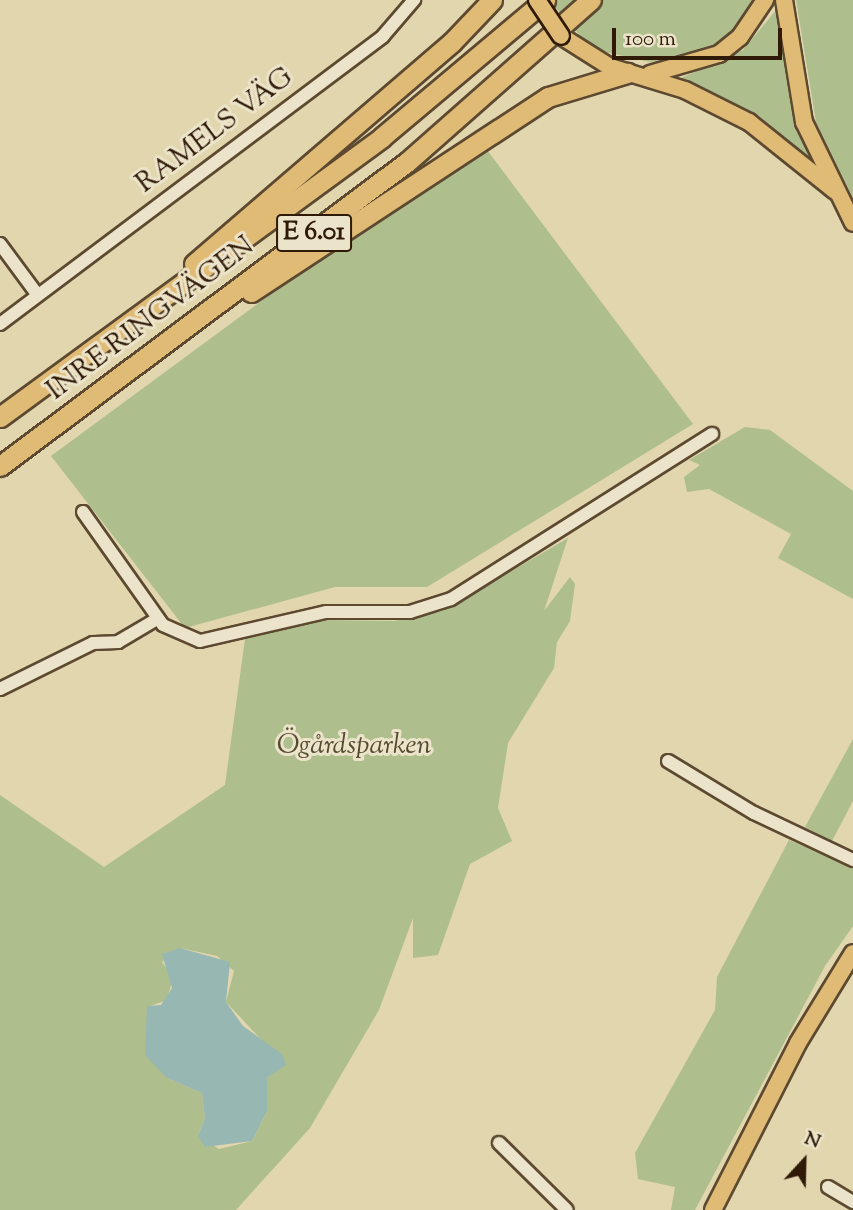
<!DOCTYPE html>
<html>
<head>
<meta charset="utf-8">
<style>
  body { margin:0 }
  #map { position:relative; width:853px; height:1210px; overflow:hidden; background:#e1d6ad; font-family:"Sorts Mill Goudy",serif }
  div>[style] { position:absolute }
  .green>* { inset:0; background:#afbe8d }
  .water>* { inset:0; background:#97b7b2 }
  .roads { filter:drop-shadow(2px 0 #5c4930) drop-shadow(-2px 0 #5c4930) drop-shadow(0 2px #5c4930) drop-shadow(0 -2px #5c4930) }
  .minor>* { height:12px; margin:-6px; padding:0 6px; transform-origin:6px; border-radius:6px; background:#ece4ca }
  .major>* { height:16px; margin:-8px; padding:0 8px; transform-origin:8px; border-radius:8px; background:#e0bb76 }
  .highway>* { height:19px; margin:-9.5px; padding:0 9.5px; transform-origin:9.5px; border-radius:9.5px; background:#e0bb76 }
  .bridges { filter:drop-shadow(2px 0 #2f1a07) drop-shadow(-2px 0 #2f1a07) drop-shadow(0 2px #2f1a07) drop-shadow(0 -2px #2f1a07) }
  .major-bridge>* { height:16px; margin:-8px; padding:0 8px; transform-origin:8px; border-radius:8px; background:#e0bb76 }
  span { translate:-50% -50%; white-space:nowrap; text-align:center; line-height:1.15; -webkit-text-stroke:6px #ece4ca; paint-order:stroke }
  .shield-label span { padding:2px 5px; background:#ece4ca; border:2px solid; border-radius:5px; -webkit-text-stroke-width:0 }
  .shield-label { font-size:26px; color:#2f1a07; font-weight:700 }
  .street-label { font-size:28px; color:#2f1a07 }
  .park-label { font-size:28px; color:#554b2f; font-style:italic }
  .north { position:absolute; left:769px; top:1126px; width:70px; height:70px; -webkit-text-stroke:5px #ece4ca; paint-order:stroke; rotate:22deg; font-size:19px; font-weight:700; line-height:28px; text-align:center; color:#2f1a07 }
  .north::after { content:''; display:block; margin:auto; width:24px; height:32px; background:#2f1a07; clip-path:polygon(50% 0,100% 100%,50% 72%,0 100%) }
  .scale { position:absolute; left:612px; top:28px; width:170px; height:32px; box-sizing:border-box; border:4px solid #2f1a07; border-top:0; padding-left:9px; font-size:21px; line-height:24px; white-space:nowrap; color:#2f1a07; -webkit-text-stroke:5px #ece4ca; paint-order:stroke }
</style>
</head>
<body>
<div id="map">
  <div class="green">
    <div style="clip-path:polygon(549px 0,757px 0,726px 39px,686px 59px,650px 62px,592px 49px)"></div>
    <div style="clip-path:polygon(796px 0,853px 0,853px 198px,816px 122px)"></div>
    <div style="clip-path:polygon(777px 9px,794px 119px,818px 166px,759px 116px,681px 78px,743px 50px)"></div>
    <div style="clip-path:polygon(487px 150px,693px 424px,427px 587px,335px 587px,185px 628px,51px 456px,332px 249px)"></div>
    <div style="clip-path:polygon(745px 427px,770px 430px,853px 491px,853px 599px,778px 558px,791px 534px,709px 489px,687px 492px,684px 477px,700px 465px,689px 460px)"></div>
    <div style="clip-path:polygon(evenodd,568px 538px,544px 611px,570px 577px,575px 584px,570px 621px,557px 642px,554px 668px,508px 743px,498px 808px,512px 841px,470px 864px,438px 955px,413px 958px,413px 918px,379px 1010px,310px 1128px,236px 1210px,0 1210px,0 795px,104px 867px,225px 785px,245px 639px,324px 620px,394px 621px,443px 611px,568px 538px,180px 948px,217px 956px,234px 971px,226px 1002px,285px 1065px,267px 1078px,267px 1111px,252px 1141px,219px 1149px,198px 1136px,205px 1118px,202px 1093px,167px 1078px,147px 1007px,167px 1000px,173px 977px,162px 962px,180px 948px)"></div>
    <div style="clip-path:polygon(853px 739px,853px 801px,832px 841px,805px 827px)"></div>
    <div style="clip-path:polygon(789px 840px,853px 868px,853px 926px,825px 966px,695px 1210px,671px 1210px,675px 1187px,638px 1179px,635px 1153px,715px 1010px,717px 977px)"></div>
  </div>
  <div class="water">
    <div style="clip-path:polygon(180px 948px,230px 962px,226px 1002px,243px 1026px,282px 1054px,286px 1065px,267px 1078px,267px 1111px,252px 1141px,205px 1147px,198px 1136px,205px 1118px,202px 1093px,167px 1078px,145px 1055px,147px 1006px,161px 1005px,172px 988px,162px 954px)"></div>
  </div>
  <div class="roads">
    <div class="minor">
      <div style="left:0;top:244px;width:62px;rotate:53.5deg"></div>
      <div style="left:0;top:324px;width:479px;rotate:-36.9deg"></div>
      <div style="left:383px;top:36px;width:48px;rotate:-49.3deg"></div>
      <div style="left:83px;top:512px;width:138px;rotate:54.7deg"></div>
      <div style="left:163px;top:625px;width:40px;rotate:23.4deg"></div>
      <div style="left:200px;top:641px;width:129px;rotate:-13deg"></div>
      <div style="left:326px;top:612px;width:84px"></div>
      <div style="left:410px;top:612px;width:43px;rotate:-17.6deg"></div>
      <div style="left:451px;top:599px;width:309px;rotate:-32.3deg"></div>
      <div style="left:0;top:689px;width:104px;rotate:-26.3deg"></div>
      <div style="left:93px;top:643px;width:25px;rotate:-2deg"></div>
      <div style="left:118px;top:642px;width:45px;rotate:-30.5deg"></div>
      <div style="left:668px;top:761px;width:100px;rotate:31.2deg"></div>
      <div style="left:754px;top:813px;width:110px;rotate:25.4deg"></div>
      <div style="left:499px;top:1143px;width:95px;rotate:44.6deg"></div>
      <div style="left:828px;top:1187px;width:29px;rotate:31deg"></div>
    </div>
    <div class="major">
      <div style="left:784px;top:0;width:124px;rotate:80.7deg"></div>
      <div style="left:804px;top:122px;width:112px;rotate:64.1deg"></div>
      <div style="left:561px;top:36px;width:58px;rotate:32.3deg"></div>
      <div style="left:610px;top:67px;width:78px;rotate:17deg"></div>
      <div style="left:685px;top:90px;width:72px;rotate:26.6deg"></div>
      <div style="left:749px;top:122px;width:110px;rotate:38.7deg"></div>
      <div style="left:650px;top:74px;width:72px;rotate:-16.2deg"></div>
      <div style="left:719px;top:54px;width:27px;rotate:-39deg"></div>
      <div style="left:740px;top:37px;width:45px;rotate:-56deg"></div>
      <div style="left:713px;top:1210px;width:187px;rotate:-63deg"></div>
      <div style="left:798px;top:1043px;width:105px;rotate:-58.6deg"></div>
    </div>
    <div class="highway">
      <div style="left:194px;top:264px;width:340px;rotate:-40.7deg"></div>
      <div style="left:452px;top:42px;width:58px;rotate:-46.4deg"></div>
      <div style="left:251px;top:292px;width:355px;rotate:-33.3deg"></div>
      <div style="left:548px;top:97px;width:83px;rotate:-16.9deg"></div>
      <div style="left:0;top:417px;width:474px;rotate:-36.2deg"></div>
      <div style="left:382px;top:137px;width:213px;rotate:-40deg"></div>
      <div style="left:0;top:466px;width:508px;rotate:-36.76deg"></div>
      <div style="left:407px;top:162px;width:245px;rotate:-41.4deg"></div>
    </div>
  </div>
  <div class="bridges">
    <div class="major-bridge">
      <div style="left:537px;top:0;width:43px;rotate:56.3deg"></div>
    </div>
  </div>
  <div class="shield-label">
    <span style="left:314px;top:233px">E 6.01</span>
  </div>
  <div class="street-label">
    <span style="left:215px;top:131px;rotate:-37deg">RAMELS VÄG</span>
    <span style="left:151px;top:319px;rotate:-37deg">INRE RINGVÄGEN</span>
  </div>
  <div class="park-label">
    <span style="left:354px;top:746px">Ögårdsparken</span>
  </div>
  <div class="north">N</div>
  <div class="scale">100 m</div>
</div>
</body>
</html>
